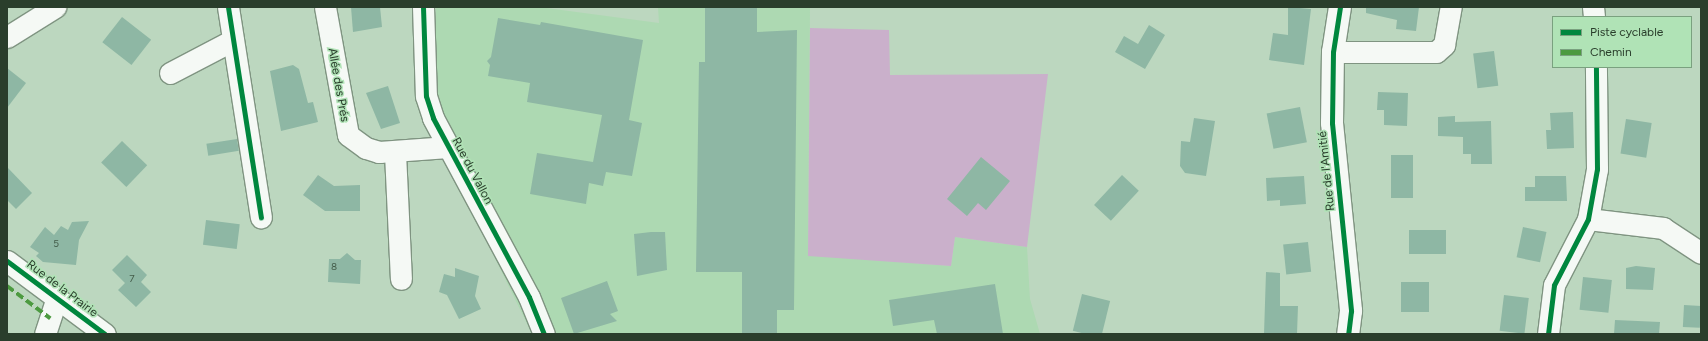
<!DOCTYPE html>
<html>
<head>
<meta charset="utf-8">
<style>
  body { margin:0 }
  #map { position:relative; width:1708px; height:341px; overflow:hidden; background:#bcd7bf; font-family:Figtree,sans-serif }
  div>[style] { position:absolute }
  .built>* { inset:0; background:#add9b2 }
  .green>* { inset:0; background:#cab0cb }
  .building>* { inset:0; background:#8eb7a4; transform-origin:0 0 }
  .roads { filter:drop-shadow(1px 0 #7f9481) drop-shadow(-1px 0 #7f9481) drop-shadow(0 1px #7f9481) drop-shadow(0 -1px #7f9481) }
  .minor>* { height:21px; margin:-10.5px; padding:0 10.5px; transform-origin:10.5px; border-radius:10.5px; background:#f5f9f5 }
  .tertiary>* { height:22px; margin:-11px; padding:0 11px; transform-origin:11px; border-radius:11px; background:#f5f9f5 }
  .quiet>* { height:4px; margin-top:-2px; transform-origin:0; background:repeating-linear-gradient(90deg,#4c9a40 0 8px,transparent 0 12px) }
  .cycleway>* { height:5px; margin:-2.5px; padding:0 2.5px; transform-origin:2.5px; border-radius:2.5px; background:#00873e }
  span { translate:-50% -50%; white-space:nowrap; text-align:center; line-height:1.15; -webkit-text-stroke:3px #b0e3b6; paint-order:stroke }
  .number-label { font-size:10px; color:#435c4a }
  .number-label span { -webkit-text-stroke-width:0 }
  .street-label { font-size:12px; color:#2a3e2c }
  .frame { position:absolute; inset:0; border:8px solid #2a3e2c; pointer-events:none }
  .legend { position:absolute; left:1552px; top:16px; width:140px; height:52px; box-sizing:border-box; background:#b0e3b6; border:1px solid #7aa17f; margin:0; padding:5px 7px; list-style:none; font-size:12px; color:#2a3e2c }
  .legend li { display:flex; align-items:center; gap:8px; height:20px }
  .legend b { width:20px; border:1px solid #7aa17f }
</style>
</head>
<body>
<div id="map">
  <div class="built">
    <div style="clip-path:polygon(436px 7px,539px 7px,659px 23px,658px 7px,810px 7px,808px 255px,951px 266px,955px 237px,1027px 247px,1030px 299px,1040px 334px,532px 334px,447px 160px,435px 81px)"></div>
  </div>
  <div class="green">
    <div style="clip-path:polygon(810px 28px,889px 30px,890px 75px,1048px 74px,1027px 247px,955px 237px,951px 266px,808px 256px)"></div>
  </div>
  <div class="building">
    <div style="clip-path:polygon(351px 7px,380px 7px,382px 27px,353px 32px)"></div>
    <div style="clip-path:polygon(705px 7px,757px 7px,757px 32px,797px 30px,794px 310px,777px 310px,777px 334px,742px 334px,742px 272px,696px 272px,699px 62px,705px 62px)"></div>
    <div style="clip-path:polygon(1288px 7px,1311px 9px,1304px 65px,1269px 60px,1273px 33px,1288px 35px)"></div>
    <div style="clip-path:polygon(1366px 7px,1419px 7px,1416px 31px,1396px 29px,1397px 20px,1366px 13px)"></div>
    <div style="left:122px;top:17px;width:37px;height:32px;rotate:38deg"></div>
    <div style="clip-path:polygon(498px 18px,540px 25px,541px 22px,643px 40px,629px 120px,642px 123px,632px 176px,606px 172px,603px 186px,589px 183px,586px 204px,530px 194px,537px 153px,593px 162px,602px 115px,527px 102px,530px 83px,488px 76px,490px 65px,487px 61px,491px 57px)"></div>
    <div style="clip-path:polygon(1149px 25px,1165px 35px,1145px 69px,1115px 52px,1124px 36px,1138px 44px)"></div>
    <div style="left:1494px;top:51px;width:35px;height:21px;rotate:83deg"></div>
    <div style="clip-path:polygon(293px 65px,299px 69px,308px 103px,313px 102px,318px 122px,281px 131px,270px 71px)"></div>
    <div style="clip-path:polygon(7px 68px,26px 83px,7px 108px)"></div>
    <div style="clip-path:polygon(388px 86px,400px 123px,381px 129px,366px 93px)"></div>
    <div style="clip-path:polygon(1378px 92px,1408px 93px,1407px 126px,1384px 125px,1384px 110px,1377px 110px)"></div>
    <div style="left:1300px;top:107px;width:36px;height:34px;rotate:79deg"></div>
    <div style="clip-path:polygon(1573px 112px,1574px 148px,1547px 149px,1546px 130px,1551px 130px,1550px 113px)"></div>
    <div style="clip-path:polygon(1455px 116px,1455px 122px,1491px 121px,1492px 164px,1471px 164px,1471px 154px,1463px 154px,1463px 137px,1438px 136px,1438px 117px)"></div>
    <div style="clip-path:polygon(1194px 118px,1215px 121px,1206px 176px,1185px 173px,1180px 166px,1181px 141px,1190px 142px)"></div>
    <div style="left:1626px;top:119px;width:26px;height:35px;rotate:9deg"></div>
    <div style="left:237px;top:139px;width:12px;height:31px;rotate:81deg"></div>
    <div style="left:122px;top:141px;width:35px;height:30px;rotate:44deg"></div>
    <div style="left:1391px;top:155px;width:22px;height:43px"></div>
    <div style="clip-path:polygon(981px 157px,1010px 181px,986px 210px,978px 203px,967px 216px,947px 199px)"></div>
    <div style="clip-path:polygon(7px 167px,32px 193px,16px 209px,7px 200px)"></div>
    <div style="clip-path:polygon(318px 175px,334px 186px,360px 185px,360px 211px,325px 211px,303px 195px)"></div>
    <div style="left:1122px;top:175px;width:23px;height:41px;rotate:43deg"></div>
    <div style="clip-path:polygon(1304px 176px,1306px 204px,1280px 206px,1280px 200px,1267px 201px,1266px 178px)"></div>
    <div style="clip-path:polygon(1535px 176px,1566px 176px,1567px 201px,1525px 201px,1525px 187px,1535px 187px)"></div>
    <div style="left:206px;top:220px;width:34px;height:25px;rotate:7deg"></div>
    <div style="clip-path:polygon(89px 221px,79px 240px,76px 265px,43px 262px,36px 256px,39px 253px,30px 247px,45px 227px,54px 235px,61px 226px,68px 230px,72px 222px)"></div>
    <div style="left:1523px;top:227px;width:24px;height:31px;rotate:12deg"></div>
    <div style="left:1409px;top:230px;width:37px;height:24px"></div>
    <div style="clip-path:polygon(651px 232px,665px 232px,667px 270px,637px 276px,634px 234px)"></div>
    <div style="left:1308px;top:242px;width:30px;height:25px;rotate:84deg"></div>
    <div style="clip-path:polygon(347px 253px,355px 260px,361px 260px,360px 284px,328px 282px,329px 259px,340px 259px)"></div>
    <div style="clip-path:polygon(127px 255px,147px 275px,141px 282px,151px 292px,136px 307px,118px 290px,125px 283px,112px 270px)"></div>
    <div style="clip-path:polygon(1636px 266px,1655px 268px,1653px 290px,1626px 289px,1626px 268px)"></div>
    <div style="clip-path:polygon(455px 268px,479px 276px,475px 296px,481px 309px,459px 319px,447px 295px,439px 292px,444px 274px,455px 277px)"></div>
    <div style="clip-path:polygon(1266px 272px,1280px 273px,1280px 306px,1298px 306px,1297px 334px,1264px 334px)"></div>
    <div style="left:1583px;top:277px;width:29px;height:33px;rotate:6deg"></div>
    <div style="clip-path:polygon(607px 281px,618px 311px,610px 314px,617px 321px,574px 334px,561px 298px)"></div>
    <div style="left:1401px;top:282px;width:28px;height:30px"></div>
    <div style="clip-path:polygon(995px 284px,1003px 334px,937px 334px,934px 320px,893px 326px,889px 300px)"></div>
    <div style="left:1082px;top:294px;width:29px;height:38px;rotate:14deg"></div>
    <div style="left:1504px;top:295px;width:25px;height:36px;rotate:7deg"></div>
    <div style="left:1684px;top:305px;width:17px;height:22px;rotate:3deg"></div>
    <div style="clip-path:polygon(1615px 320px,1660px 322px,1659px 334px,1614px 334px)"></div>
  </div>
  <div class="roads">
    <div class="minor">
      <div style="left:228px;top:7px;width:213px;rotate:81.1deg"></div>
      <div style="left:325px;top:7px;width:130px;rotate:79.8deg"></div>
      <div style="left:348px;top:135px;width:22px;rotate:36deg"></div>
      <div style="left:366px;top:148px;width:14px;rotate:17deg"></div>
      <div style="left:379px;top:152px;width:69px;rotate:-4.1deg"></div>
      <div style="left:423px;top:7px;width:89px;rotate:88.1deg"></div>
      <div style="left:426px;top:96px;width:23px;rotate:72deg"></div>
      <div style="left:433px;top:118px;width:203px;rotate:61.8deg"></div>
      <div style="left:529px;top:297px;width:40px;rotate:68deg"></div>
      <div style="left:1593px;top:7px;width:10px;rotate:84deg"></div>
      <div style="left:7px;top:37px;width:57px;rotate:-32deg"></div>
      <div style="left:1333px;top:52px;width:103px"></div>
      <div style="left:1436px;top:52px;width:11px;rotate:-41deg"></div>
      <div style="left:1444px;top:45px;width:39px;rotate:-80deg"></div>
      <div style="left:170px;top:73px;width:71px;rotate:-27.6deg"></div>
      <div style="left:395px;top:153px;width:126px;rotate:87.3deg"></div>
      <div style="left:1588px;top:219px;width:76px;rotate:6.8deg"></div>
      <div style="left:1663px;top:228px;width:45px;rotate:33.3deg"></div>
      <div style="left:7px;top:261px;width:122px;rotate:36.7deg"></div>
      <div style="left:45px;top:334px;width:39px;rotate:-72deg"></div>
      <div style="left:1548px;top:334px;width:49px;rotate:-83deg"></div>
      <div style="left:1554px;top:285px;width:74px;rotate:-62.7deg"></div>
      <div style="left:1588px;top:219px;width:51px;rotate:-79.8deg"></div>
      <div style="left:1597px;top:169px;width:102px;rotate:-90.6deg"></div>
    </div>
    <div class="tertiary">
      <div style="left:1340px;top:7px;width:46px;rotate:98.8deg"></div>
      <div style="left:1333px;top:52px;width:71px;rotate:90.8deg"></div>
      <div style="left:1332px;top:123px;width:189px;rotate:84.2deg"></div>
      <div style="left:1351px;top:311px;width:23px;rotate:97deg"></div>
    </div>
  </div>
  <div class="quiet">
    <div style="left:7px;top:286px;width:54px;rotate:36.7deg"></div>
  </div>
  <div class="cycleway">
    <div style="left:228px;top:7px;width:213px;rotate:81.1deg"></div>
    <div style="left:423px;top:7px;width:89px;rotate:88.1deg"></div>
    <div style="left:426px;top:96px;width:23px;rotate:72deg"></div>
    <div style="left:433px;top:118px;width:203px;rotate:61.8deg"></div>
    <div style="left:529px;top:297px;width:40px;rotate:68deg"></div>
    <div style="left:1340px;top:7px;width:46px;rotate:98.8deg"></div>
    <div style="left:1333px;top:52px;width:71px;rotate:90.8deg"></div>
    <div style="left:1332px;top:123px;width:189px;rotate:84.2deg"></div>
    <div style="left:1351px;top:311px;width:23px;rotate:97deg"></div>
    <div style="left:7px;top:261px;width:122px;rotate:36.7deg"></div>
    <div style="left:1548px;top:334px;width:49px;rotate:-83deg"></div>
    <div style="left:1554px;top:285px;width:74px;rotate:-62.7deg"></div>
    <div style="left:1588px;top:219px;width:51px;rotate:-79.8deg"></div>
    <div style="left:1597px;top:169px;width:102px;rotate:-90.6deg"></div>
  </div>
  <div class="number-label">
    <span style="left:56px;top:244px">5</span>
    <span style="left:334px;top:267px">8</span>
    <span style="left:132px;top:279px">7</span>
  </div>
  <div class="street-label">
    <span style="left:338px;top:85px;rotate:80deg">Allée des Prés</span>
    <span style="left:472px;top:171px;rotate:62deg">Rue du Vallon</span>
    <span style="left:1327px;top:171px;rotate:-96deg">Rue de l'Amitié</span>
    <span style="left:62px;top:289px;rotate:37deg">Rue de la Prairie</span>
  </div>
  <div class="frame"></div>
  <ul class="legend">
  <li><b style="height:5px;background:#00873e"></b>Piste cyclable</li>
  <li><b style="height:5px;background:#4c9a40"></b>Chemin</li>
  </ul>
</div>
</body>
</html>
